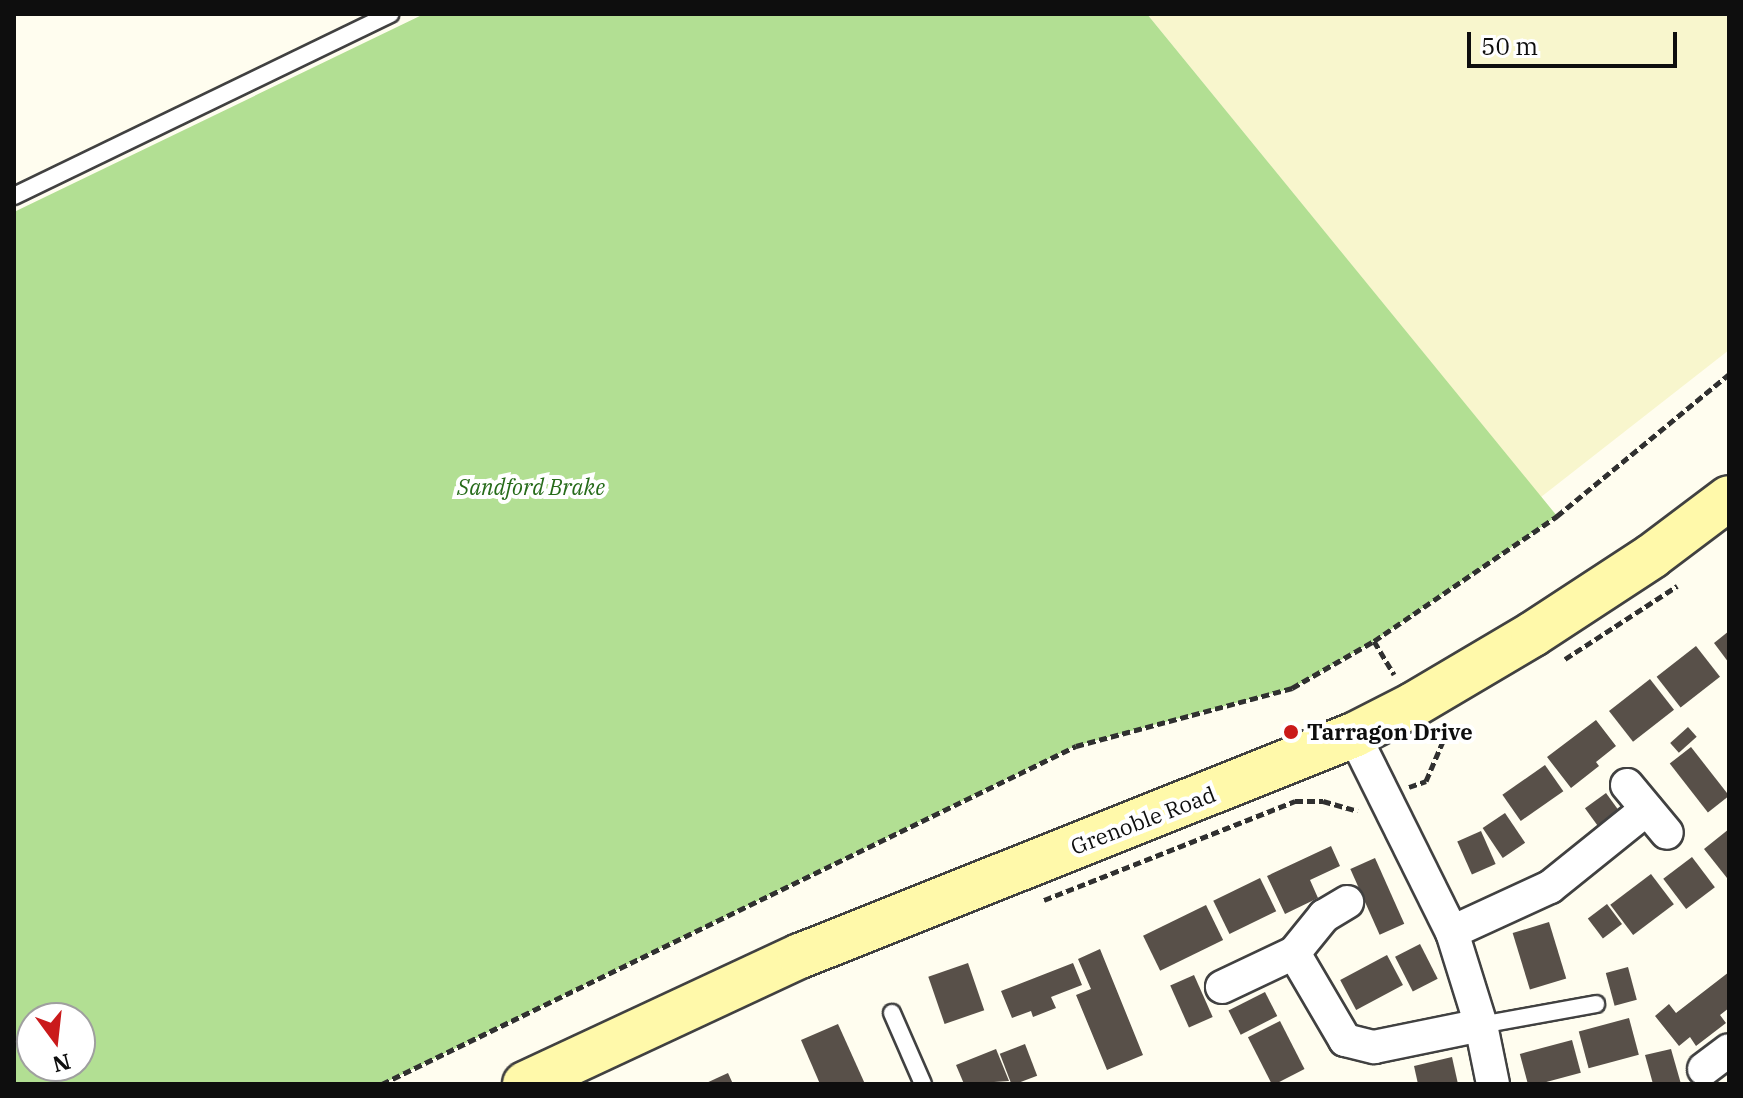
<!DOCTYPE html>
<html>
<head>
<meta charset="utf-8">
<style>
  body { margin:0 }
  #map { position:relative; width:1743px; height:1098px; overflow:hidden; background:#fffdef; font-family:"IBM Plex Serif",serif }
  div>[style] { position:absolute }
  .farmland>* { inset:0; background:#f8f6cd }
  .forest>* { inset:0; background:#b2df93 }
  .building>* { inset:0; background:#585049; transform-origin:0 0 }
  .path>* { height:5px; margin-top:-2.5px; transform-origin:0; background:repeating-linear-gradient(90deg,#303030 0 8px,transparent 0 12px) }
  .roads { filter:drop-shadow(2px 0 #414141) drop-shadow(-2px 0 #414141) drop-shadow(0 2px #414141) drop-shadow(0 -2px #414141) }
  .lane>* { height:16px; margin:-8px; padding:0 8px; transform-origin:8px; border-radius:8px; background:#fff }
  .street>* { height:32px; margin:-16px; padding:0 16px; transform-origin:16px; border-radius:16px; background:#fff }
  .secondary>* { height:44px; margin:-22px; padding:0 22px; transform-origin:22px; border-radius:22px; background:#fff9aa }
  .dots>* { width:22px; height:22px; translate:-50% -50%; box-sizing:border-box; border:4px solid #fff; border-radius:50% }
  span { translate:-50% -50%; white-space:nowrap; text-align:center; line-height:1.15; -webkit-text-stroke:8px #fff; paint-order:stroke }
  .park-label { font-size:22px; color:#266b19; font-style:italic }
  .poi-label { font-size:22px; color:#0e0e0e; font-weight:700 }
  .left { translate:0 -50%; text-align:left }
  .street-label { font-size:22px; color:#0e0e0e }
  .frame { position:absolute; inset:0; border:16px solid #0e0e0e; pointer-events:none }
  .north { position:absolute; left:16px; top:1002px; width:80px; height:80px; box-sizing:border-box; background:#fff; border:2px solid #9f9f9f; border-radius:50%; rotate:165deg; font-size:22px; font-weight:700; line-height:32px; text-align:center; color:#0e0e0e }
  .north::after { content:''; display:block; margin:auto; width:28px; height:36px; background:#ca1a1b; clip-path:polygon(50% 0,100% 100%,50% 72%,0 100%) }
  .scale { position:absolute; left:1467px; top:32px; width:210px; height:36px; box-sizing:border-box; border:4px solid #0e0e0e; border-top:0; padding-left:10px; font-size:24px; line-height:28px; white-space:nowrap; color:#0e0e0e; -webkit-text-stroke:6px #fff; paint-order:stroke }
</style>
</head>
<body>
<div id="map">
  <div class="farmland">
    <div style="clip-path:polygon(1147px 14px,1729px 14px,1729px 350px,1541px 497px)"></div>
  </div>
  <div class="forest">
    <div style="clip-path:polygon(evenodd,424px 14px,1147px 14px,1557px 516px,1374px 641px,1292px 688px,1075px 746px,382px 1084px,14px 1084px,14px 212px,424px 14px,32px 1018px,80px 1018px,80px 1066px,32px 1066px,32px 1018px)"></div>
  </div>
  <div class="building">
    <div style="clip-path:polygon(1729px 631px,1729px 663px,1714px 643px)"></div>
    <div style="left:1696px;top:646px;width:39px;height:50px;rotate:52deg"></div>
    <div style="left:1650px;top:679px;width:39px;height:52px;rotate:52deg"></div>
    <div style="clip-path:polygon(1596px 720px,1616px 746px,1596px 762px,1599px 766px,1571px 788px,1547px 757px)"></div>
    <div style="left:1688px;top:727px;width:13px;height:24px;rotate:48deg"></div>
    <div style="left:1691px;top:747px;width:62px;height:27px;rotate:52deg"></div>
    <div style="left:1545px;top:765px;width:32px;height:52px;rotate:55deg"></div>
    <div style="left:1606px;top:793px;width:26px;height:26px;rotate:54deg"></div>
    <div style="left:1505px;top:813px;width:36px;height:27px;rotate:56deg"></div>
    <div style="clip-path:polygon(1729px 829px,1729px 877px,1727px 878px,1704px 849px)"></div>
    <div style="left:1481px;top:831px;width:36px;height:26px;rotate:66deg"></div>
    <div style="clip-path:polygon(1331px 846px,1340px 866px,1310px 880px,1318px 898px,1285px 914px,1267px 876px)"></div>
    <div style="left:1692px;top:857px;width:38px;height:36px;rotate:53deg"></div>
    <div style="left:1375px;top:858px;width:72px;height:27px;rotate:66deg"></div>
    <div style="left:1651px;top:874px;width:38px;height:51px;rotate:53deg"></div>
    <div style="left:1260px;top:878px;width:37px;height:52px;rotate:64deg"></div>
    <div style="left:1607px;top:904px;width:25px;height:24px;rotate:53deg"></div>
    <div style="left:1206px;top:905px;width:39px;height:70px;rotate:64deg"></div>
    <div style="left:1549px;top:922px;width:59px;height:38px;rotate:73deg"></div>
    <div style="left:1420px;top:944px;width:39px;height:28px;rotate:63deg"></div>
    <div style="clip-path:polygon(1100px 949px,1143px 1055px,1107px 1070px,1076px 995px,1091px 989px,1078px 959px)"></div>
    <div style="left:1387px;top:955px;width:34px;height:53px;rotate:62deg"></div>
    <div style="left:968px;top:963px;width:50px;height:42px;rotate:71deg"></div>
    <div style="clip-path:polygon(1073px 963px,1082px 985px,1051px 997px,1056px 1008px,1033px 1017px,1031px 1011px,1012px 1018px,1001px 991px)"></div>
    <div style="left:1628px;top:967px;width:34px;height:23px;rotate:75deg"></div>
    <div style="clip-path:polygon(1729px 972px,1729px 1008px,1720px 1015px,1726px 1023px,1696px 1046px,1690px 1037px,1679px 1046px,1655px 1016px,1669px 1004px,1676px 1013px)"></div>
    <div style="left:1194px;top:975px;width:46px;height:26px;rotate:66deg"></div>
    <div style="left:1265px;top:992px;width:27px;height:41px;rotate:63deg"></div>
    <div style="left:1629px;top:1018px;width:38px;height:52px;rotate:75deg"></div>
    <div style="left:1280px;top:1021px;width:54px;height:36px;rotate:63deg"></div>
    <div style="clip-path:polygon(838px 1024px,865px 1084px,820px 1084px,801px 1040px)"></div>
    <div style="left:1572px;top:1040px;width:34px;height:54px;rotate:75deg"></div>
    <div style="left:1025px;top:1044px;width:34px;height:27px;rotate:69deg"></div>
    <div style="clip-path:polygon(996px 1049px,1009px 1081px,964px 1084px,956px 1065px)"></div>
    <div style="clip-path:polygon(1671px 1049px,1681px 1084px,1653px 1084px,1645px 1055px)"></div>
    <div style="clip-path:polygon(1452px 1057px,1458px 1084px,1418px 1084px,1414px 1066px)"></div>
    <div style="clip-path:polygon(728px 1073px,733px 1084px,704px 1084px)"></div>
  </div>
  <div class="path">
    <div style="left:1374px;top:641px;width:39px;rotate:59deg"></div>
    <div style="left:1565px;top:659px;width:134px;rotate:-33.1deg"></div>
    <div style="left:1409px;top:787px;width:18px;rotate:-19deg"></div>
    <div style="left:1426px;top:781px;width:59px;rotate:-66.9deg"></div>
    <div style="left:1044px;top:900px;width:270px;rotate:-21.5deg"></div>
    <div style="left:1295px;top:801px;width:28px"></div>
    <div style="left:1323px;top:801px;width:36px;rotate:16deg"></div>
    <div style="left:382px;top:1084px;width:772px;rotate:-25.97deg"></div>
    <div style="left:1076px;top:746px;width:224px;rotate:-15deg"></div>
    <div style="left:1292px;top:688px;width:95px;rotate:-29.8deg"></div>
    <div style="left:1374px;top:641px;width:222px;rotate:-34.3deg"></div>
    <div style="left:1557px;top:516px;width:223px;rotate:-39.5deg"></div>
  </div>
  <div class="roads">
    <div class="lane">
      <div style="left:14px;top:196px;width:418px;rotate:-25.8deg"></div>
      <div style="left:892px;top:1013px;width:77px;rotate:66.4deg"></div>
      <div style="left:1481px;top:1025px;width:117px;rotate:-10.3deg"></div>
    </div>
    <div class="street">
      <div style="left:1354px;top:735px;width:220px;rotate:63.6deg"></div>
      <div style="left:1452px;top:932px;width:97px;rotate:72.7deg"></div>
      <div style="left:1481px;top:1025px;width:60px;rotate:78.5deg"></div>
      <div style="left:1627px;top:785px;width:62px;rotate:50.2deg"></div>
      <div style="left:1452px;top:932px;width:108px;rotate:-24.7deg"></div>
      <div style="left:1550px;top:887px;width:124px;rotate:-38.8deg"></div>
      <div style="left:1294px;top:953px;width:101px;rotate:59.6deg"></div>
      <div style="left:1345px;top:1040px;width:30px;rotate:14deg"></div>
      <div style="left:1374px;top:1047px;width:109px;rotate:-11.6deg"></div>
      <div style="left:1222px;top:987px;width:80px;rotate:-25.3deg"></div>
      <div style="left:1294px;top:953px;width:48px;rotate:-51deg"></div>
      <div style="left:1324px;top:916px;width:27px;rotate:-31deg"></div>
      <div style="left:1704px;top:1069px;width:31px;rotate:-37deg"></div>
    </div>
    <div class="secondary">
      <div style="left:525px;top:1084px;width:303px;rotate:-25deg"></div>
      <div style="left:800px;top:956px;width:596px;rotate:-21.75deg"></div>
      <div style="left:1354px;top:735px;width:66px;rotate:-27deg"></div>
      <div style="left:1413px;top:705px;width:139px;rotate:-30.6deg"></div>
      <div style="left:1533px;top:634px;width:142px;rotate:-33.2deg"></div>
      <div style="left:1652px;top:556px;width:96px;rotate:-37deg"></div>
    </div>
  </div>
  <div class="dots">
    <div style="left:1291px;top:732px;background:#ca1a1b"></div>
  </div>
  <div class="park-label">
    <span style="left:531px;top:487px">Sandford Brake</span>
  </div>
  <div class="poi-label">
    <span class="left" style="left:1307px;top:732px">Tarragon Drive</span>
  </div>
  <div class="street-label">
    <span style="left:1143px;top:820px;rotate:-21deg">Grenoble Road</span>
  </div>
  <div class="frame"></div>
  <div class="north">N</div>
  <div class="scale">50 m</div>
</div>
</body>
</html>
